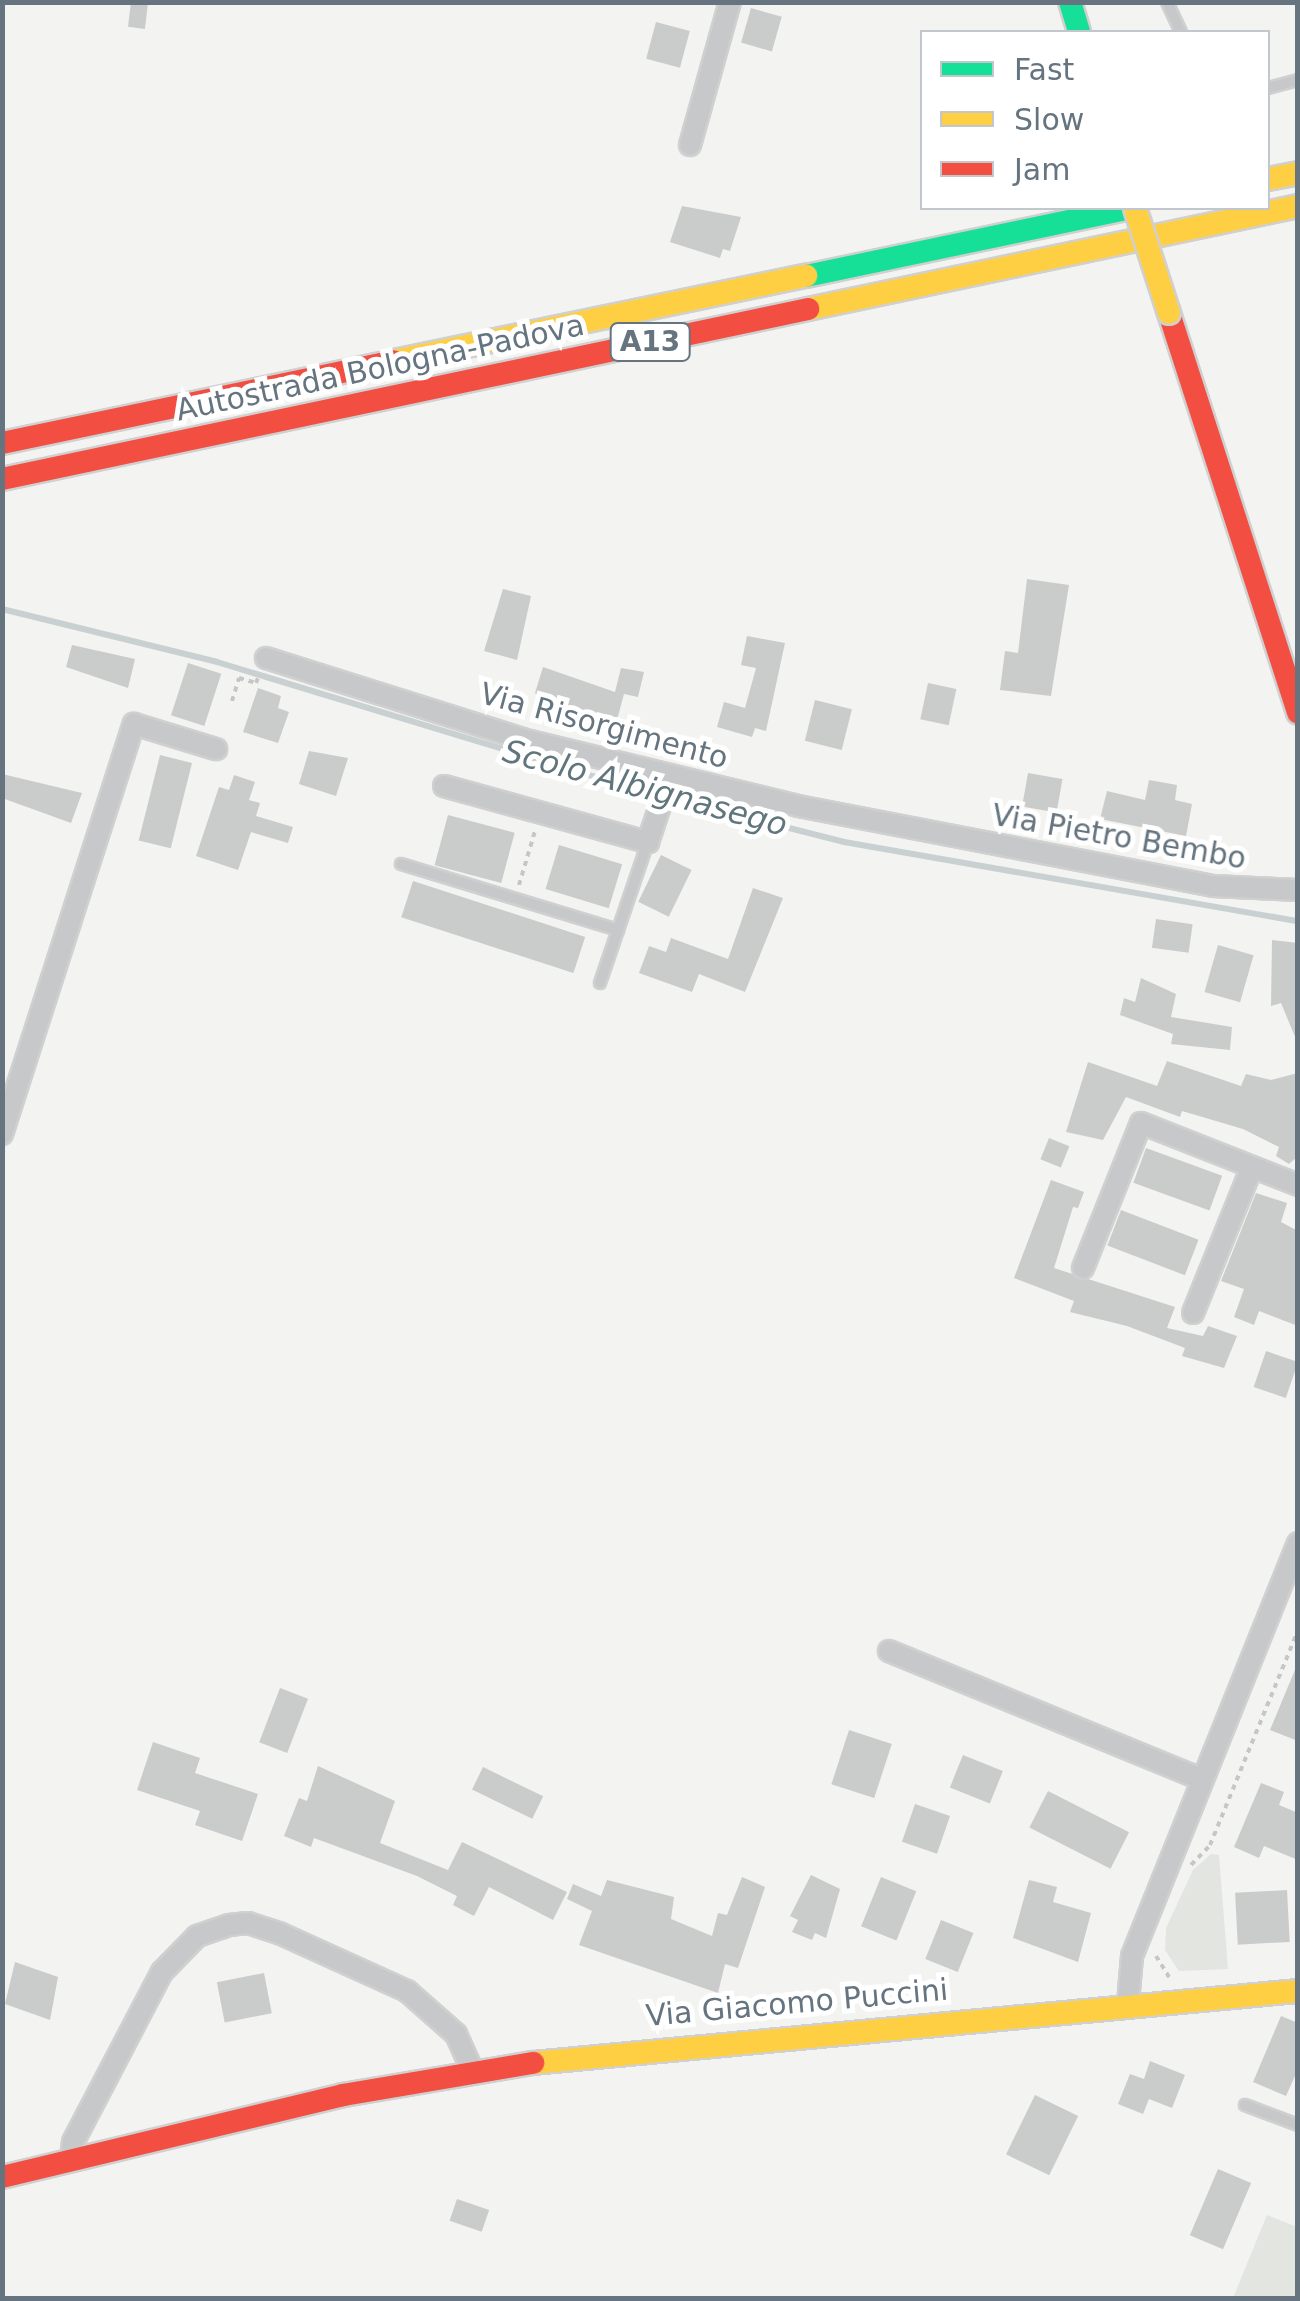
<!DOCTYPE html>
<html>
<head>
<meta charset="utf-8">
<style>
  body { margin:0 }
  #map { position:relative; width:1300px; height:2301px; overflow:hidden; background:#f3f3f1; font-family:"DejaVu Sans",sans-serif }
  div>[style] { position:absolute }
  .green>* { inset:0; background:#e2e5e0 }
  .stream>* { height:6px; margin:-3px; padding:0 3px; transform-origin:3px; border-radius:3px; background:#c8d0d2 }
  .building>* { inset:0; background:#cacbcb; transform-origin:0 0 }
  .path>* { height:4px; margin-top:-2px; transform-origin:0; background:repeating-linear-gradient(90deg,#c5c6c6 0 5px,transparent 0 10px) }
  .roads { filter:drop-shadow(2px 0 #d0d0d0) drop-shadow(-2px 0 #d0d0d0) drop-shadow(0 2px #d0d0d0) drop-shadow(0 -2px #d0d0d0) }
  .lane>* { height:10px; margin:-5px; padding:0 5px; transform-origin:5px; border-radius:5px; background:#c7c8c9 }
  .street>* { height:20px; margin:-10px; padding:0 10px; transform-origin:10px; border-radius:10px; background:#c7c8c9 }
  .fast>* { height:22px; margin:-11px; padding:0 11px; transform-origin:11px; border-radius:11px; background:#16e098 }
  .slow>* { height:22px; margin:-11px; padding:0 11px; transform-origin:11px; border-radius:11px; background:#ffcf43 }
  .jam>* { height:22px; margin:-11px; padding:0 11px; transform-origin:11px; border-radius:11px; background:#f24e42 }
  .bridges { filter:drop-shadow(2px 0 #d0d0d0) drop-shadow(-2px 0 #d0d0d0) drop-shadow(0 2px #d0d0d0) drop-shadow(0 -2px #d0d0d0) }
  .slow-bridge>* { height:22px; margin:-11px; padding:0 11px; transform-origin:11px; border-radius:11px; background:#ffcf43 }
  span { translate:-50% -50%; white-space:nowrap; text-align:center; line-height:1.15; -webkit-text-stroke:10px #fff; paint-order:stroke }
  .shield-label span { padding:2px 8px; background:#fff; border:2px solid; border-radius:8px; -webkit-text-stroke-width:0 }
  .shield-label { font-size:28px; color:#65747f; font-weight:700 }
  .street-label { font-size:30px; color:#65747f }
  .water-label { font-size:32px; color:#61757c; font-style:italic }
  .frame { position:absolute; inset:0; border:5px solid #65747f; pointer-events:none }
  .legend { position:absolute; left:920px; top:30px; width:350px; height:180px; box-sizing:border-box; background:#fff; border:2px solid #c1c7cc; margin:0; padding:12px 18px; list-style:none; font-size:30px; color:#65747f }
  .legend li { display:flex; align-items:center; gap:20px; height:50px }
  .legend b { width:50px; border:2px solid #c1c7cc }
</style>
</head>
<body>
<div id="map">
  <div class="green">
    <div style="clip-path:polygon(1211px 1854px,1219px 1855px,1228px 1969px,1179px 1971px,1165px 1950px,1166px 1928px,1193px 1870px)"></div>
    <div style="clip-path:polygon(1267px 2215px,1297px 2227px,1297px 2298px,1233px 2298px)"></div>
  </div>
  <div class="stream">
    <div style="left:2px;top:609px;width:221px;rotate:13.8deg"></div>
    <div style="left:217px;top:662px;width:433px;rotate:16.9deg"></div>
    <div style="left:631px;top:788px;width:220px;rotate:14.2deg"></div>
    <div style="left:844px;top:842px;width:461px;rotate:9.9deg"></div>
  </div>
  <div class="building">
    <div style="left:131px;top:2px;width:17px;height:25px;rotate:7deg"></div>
    <div style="left:751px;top:8px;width:32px;height:36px;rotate:16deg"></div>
    <div style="left:656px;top:22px;width:35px;height:38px;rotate:15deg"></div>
    <div style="clip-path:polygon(682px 206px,741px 217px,730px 251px,723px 249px,720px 258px,670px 242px)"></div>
    <div style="clip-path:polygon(1027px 579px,1069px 585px,1051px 696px,1000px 690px,1005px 651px,1018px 653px)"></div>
    <div style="clip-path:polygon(503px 589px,531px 596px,517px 660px,484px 651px)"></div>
    <div style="clip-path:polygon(747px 636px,785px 643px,766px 731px,755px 728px,752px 737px,717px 727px,724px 702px,745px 708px,756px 668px,741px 665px)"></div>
    <div style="clip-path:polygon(72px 645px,135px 659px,128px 688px,66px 667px)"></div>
    <div style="left:188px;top:663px;width:35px;height:55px;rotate:18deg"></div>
    <div style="clip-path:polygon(543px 667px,615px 692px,621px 668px,644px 672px,638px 697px,624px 694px,614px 731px,541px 700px,535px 693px)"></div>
    <div style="left:928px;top:683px;width:29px;height:37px;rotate:12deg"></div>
    <div style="clip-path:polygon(258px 688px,281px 696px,278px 708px,289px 712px,278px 743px,243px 732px)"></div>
    <div style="left:815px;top:700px;width:38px;height:42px;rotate:14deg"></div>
    <div style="clip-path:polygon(309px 751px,348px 758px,336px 796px,299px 784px)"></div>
    <div style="left:160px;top:755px;width:33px;height:88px;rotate:14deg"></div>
    <div style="left:1028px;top:773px;width:35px;height:34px;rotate:10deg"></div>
    <div style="clip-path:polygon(2px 774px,82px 793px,71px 823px,2px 798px)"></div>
    <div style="clip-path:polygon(234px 775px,255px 782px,249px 800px,260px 803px,256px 816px,293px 827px,288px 843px,251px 832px,238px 870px,196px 856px,219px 787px,229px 790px)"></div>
    <div style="clip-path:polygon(1149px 780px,1177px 785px,1175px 800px,1192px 804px,1186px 836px,1100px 819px,1107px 791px,1145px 800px)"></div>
    <div style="left:448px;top:815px;width:69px;height:52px;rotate:15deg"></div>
    <div style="left:559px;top:845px;width:66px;height:46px;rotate:17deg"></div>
    <div style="left:661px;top:855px;width:34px;height:52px;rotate:26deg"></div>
    <div style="left:413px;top:881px;width:181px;height:38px;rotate:18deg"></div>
    <div style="clip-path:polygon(753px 888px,783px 898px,745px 992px,699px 974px,692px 992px,639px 973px,649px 946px,666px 952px,671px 938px,728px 959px)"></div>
    <div style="left:1156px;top:919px;width:37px;height:29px;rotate:8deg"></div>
    <div style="clip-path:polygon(1272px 940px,1298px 943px,1298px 1044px,1281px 1003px,1271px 1006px)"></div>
    <div style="left:1218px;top:945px;width:37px;height:49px;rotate:16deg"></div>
    <div style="clip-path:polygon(1141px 978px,1176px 994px,1171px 1017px,1232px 1027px,1230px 1050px,1171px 1044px,1173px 1034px,1120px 1015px,1124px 998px,1135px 1002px)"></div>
    <div style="clip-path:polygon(1167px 1061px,1241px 1086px,1246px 1074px,1271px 1080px,1298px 1073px,1298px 1156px,1289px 1164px,1276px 1156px,1279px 1147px,1243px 1129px,1182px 1111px,1180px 1117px,1126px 1097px,1103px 1140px,1066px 1132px,1088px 1062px,1157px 1086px)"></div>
    <div style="left:1049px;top:1138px;width:22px;height:23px;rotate:22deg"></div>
    <div style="left:1146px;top:1148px;width:81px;height:37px;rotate:20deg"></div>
    <div style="clip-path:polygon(1051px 1180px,1084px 1192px,1078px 1208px,1073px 1207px,1054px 1268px,1175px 1307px,1167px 1328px,1203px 1336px,1208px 1326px,1237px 1336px,1224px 1368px,1182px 1356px,1185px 1348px,1127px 1326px,1070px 1312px,1074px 1301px,1014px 1278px)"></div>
    <div style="clip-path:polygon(1256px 1193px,1287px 1203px,1281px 1222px,1298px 1231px,1298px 1326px,1259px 1311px,1254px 1325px,1234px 1317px,1244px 1289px,1221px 1281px)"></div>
    <div style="left:1121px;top:1210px;width:83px;height:38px;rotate:21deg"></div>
    <div style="left:1266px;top:1351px;width:34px;height:38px;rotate:19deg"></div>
    <div style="clip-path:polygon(1297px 1665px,1298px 1665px,1298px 1741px,1270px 1730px)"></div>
    <div style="left:280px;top:1688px;width:30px;height:58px;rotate:21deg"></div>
    <div style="left:849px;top:1730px;width:45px;height:57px;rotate:18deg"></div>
    <div style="clip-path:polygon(153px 1742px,200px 1758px,195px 1773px,258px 1794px,242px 1841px,195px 1825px,200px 1811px,137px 1790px)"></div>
    <div style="left:963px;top:1755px;width:43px;height:35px;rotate:22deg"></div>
    <div style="clip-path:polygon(318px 1766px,395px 1801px,380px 1843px,448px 1870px,462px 1842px,567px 1892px,553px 1920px,489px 1887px,474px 1916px,453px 1905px,457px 1896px,417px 1876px,314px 1838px,311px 1847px,284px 1836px,299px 1798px,307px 1801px)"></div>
    <div style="left:483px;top:1767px;width:67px;height:25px;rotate:26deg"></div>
    <div style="clip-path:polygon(1261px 1783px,1284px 1792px,1279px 1805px,1298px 1813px,1298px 1860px,1264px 1846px,1259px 1858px,1234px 1847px)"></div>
    <div style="left:1048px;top:1791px;width:91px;height:41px;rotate:27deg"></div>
    <div style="left:915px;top:1804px;width:37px;height:40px;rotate:19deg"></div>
    <div style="clip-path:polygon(811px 1875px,840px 1889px,826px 1938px,815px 1933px,812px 1940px,792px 1932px,798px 1920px,790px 1916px)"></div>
    <div style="clip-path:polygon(742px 1877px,765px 1887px,738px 1968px,725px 1964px,718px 1993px,579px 1945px,592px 1911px,567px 1899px,573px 1884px,601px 1896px,607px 1880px,674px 1897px,671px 1919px,712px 1936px,718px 1913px,727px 1915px)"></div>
    <div style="left:881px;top:1877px;width:38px;height:53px;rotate:22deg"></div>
    <div style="clip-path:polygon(1029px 1880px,1057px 1887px,1053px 1902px,1091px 1913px,1078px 1962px,1013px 1938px)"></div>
    <div style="left:1287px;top:1890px;width:52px;height:52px;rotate:87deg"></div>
    <div style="left:941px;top:1920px;width:35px;height:42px;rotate:22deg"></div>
    <div style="clip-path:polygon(15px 1962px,58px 1977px,50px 2020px,5px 2004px)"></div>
    <div style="left:264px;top:1973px;width:41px;height:48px;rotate:79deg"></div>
    <div style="clip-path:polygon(1281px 2016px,1298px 2023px,1298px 2069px,1286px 2096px,1253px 2082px)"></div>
    <div style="clip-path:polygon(1150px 2061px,1185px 2075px,1172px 2108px,1149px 2099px,1143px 2114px,1118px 2104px,1130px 2074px,1144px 2079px)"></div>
    <div style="left:1035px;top:2095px;width:48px;height:66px;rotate:26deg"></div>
    <div style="left:1218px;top:2169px;width:36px;height:72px;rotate:23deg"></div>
    <div style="left:457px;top:2199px;width:34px;height:23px;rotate:19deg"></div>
  </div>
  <div class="path">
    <div style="left:232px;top:701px;width:24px;rotate:-73deg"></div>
    <div style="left:239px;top:678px;width:18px;rotate:16deg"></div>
    <div style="left:256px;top:683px;width:9px;rotate:-69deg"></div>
    <div style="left:519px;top:885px;width:56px;rotate:-73.5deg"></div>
    <div style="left:1191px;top:1865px;width:28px;rotate:-46deg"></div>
    <div style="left:1210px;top:1845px;width:232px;rotate:-67.7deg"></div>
    <div style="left:1156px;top:1956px;width:25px;rotate:58deg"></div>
  </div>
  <div class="roads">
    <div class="lane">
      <div style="left:1167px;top:2px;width:33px;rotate:65deg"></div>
      <div style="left:1268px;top:88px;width:31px;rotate:-15deg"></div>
      <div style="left:401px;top:864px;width:227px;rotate:16.9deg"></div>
      <div style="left:600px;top:983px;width:149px;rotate:-71.2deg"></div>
      <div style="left:1245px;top:2105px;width:57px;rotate:20.7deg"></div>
    </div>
    <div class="street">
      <div style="left:690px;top:145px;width:148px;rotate:-74.4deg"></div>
      <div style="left:266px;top:658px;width:277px;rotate:17.5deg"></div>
      <div style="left:530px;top:741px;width:276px;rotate:13.6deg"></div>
      <div style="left:798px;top:806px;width:423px;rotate:10.9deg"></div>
      <div style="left:1213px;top:886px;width:85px;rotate:2.7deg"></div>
      <div style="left:444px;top:786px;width:212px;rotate:15.4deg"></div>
      <div style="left:648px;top:842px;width:70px;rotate:-71.6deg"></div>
      <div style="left:2px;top:1134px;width:431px;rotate:-72.2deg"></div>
      <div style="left:134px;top:724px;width:86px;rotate:17deg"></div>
      <div style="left:1083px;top:1268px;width:156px;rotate:-68.2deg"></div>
      <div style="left:1141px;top:1123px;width:169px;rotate:21.5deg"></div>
      <div style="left:1193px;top:1313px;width:157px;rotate:-68deg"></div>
      <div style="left:889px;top:1651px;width:339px;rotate:22.3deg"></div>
      <div style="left:1128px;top:2003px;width:47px;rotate:-85.1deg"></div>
      <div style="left:1132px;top:1956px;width:445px;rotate:-68.1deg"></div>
      <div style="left:71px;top:2158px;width:16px;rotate:-83deg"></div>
      <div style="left:73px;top:2142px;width:192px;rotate:-62.4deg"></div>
      <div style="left:162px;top:1972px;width:50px;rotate:-45.8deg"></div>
      <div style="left:197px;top:1936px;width:34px;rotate:-19deg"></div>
      <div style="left:229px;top:1925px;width:19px;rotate:-6deg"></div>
      <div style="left:248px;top:1923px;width:33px;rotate:18deg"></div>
      <div style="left:279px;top:1933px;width:141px;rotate:24.4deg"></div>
      <div style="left:407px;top:1991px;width:65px;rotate:41.3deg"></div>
      <div style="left:456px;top:2034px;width:42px;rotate:65.9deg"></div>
    </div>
    <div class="fast">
      <div style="left:1070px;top:2px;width:31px;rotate:73deg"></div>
      <div style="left:806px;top:276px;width:332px;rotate:-11.8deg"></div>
    </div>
    <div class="slow">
      <div style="left:1268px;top:179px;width:31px;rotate:-11deg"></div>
      <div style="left:808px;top:309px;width:501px;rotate:-11.87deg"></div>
      <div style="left:394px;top:361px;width:421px;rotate:-11.7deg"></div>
      <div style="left:533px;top:2063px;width:768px;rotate:-5.38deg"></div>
    </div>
    <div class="jam">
      <div style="left:1169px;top:313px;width:420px;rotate:72.1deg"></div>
      <div style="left:2px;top:443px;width:400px;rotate:-11.8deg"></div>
      <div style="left:2px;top:479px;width:824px;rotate:-11.91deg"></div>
      <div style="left:2px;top:2177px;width:351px;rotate:-13.5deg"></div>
      <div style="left:343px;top:2095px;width:193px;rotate:-9.6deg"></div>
    </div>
  </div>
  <div class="bridges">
    <div class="slow-bridge">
      <div style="left:1135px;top:208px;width:110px;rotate:72.1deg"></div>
    </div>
  </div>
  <div class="shield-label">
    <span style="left:650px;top:342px">A13</span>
  </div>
  <div class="street-label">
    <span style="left:380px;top:368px;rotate:-12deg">Autostrada Bologna-Padova</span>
    <span style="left:604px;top:726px;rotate:15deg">Via Risorgimento</span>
    <span style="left:1119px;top:837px;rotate:10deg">Via Pietro Bembo</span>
    <span style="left:797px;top:2003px;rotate:-5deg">Via Giacomo Puccini</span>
  </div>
  <div class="water-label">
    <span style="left:645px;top:788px;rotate:15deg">Scolo Albignasego</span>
  </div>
  <div class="frame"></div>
  <ul class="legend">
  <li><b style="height:12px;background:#16e098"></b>Fast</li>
  <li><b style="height:12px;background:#ffcf43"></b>Slow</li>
  <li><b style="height:12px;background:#f24e42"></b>Jam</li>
  </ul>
</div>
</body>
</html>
